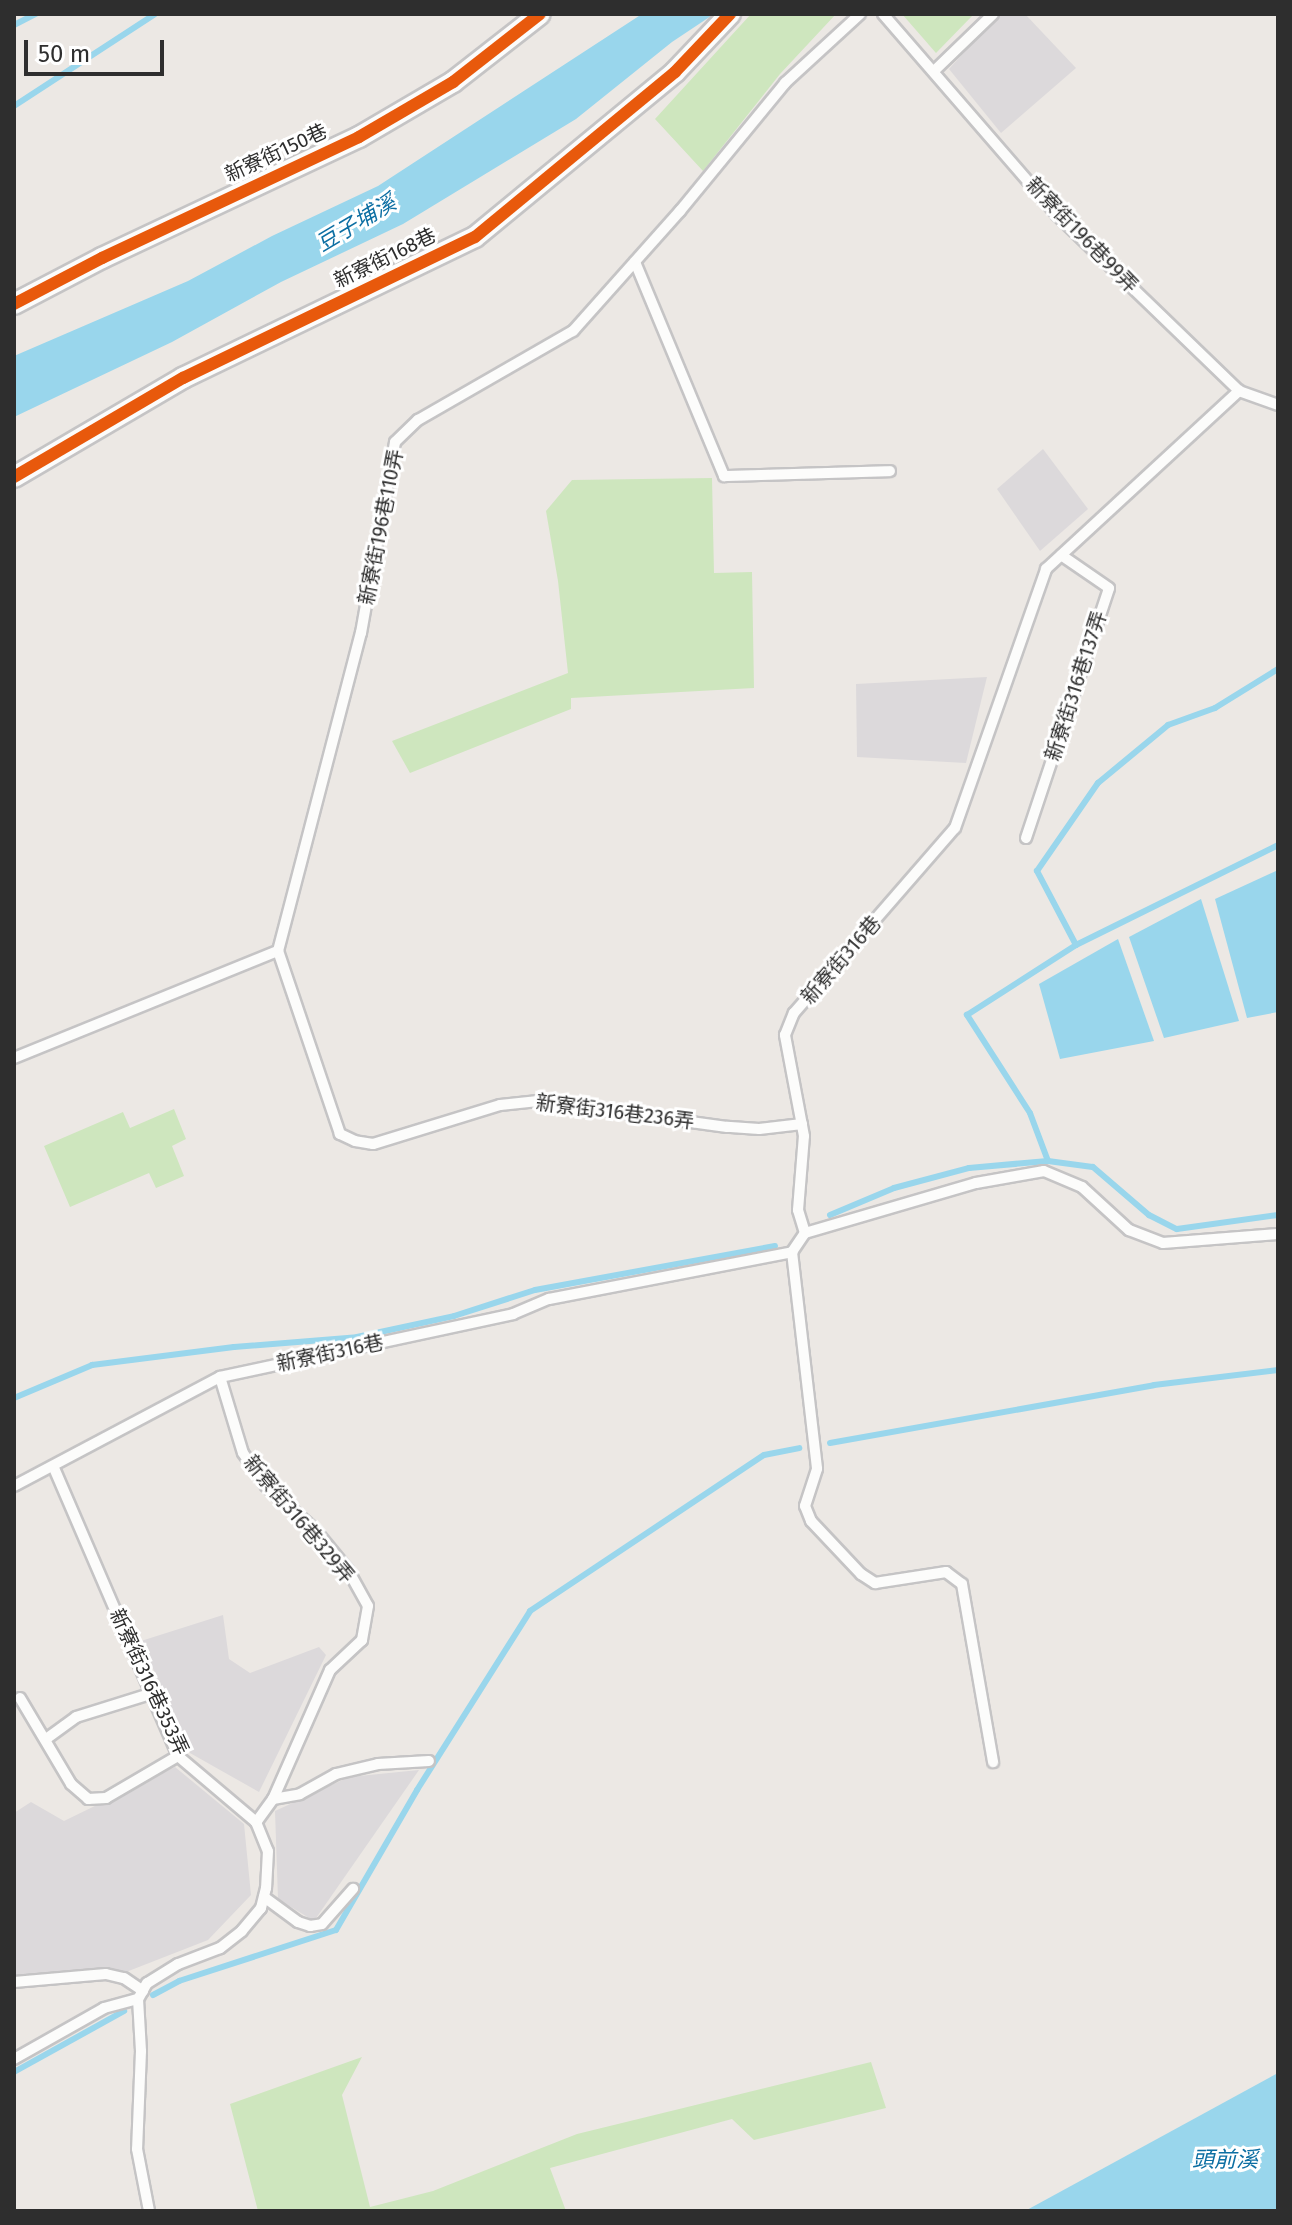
<!DOCTYPE html>
<html>
<head>
<meta charset="utf-8">
<style>
  body { margin:0 }
  #map { position:relative; width:1292px; height:2225px; overflow:hidden; background:#ece8e4; font-family:"Fira Sans","Noto Sans TC",sans-serif }
  div>[style] { position:absolute }
  .industrial>* { inset:0; background:#dcd9db }
  .green>* { inset:0; background:#cee6be }
  .water>* { inset:0; background:#99d6ec }
  .stream>* { height:6px; margin:-3px; padding:0 3px; transform-origin:3px; border-radius:3px; background:#99d6ec }
  .roads { filter:drop-shadow(2px 0 #c5c4c5) drop-shadow(-2px 0 #c5c4c5) drop-shadow(0 2px #c5c4c5) drop-shadow(0 -2px #c5c4c5) }
  .service>* { height:10px; margin:-5px; padding:0 5px; transform-origin:5px; border-radius:5px; background:#fcfcfb }
  .minor>* { height:20px; margin:-10px; padding:0 10px; transform-origin:10px; border-radius:10px; background:#fcfcfb }
  .cycleway>* { height:12px; margin:-6px; padding:0 6px; transform-origin:6px; border-radius:6px; background:#e8590c }
  span { translate:-50% -50%; white-space:nowrap; text-align:center; line-height:1.15; -webkit-text-stroke:6px #fff; paint-order:stroke }
  .street-label { font-size:20px; color:#2e2e2e }
  .water-label { font-size:22px; color:#0d6fa3; font-style:italic }
  .frame { position:absolute; inset:0; border:16px solid #2e2e2e; pointer-events:none }
  .scale { position:absolute; left:24px; top:40px; width:140px; height:36px; box-sizing:border-box; border:4px solid #2e2e2e; border-top:0; padding-left:10px; font-size:24px; line-height:28px; white-space:nowrap; color:#2e2e2e; -webkit-text-stroke:6px #fff; paint-order:stroke }
</style>
</head>
<body>
<div id="map">
  <div class="industrial">
    <div style="clip-path:polygon(999px 14px,1025px 14px,1076px 68px,1001px 133px,949px 69px)"></div>
    <div style="clip-path:polygon(1043px 449px,1088px 509px,1040px 551px,997px 489px)"></div>
    <div style="clip-path:polygon(987px 677px,966px 763px,857px 757px,856px 684px)"></div>
    <div style="clip-path:polygon(223px 1615px,229px 1659px,250px 1673px,319px 1647px,326px 1655px,259px 1792px,190px 1753px,141px 1641px)"></div>
    <div style="clip-path:polygon(175px 1767px,244px 1824px,251px 1895px,208px 1940px,103px 1981px,14px 1980px,14px 1813px,31px 1802px,64px 1821px)"></div>
    <div style="clip-path:polygon(419px 1770px,314px 1921px,278px 1899px,275px 1811px,349px 1777px)"></div>
  </div>
  <div class="green">
    <div style="clip-path:polygon(751px 14px,836px 14px,780px 74px,703px 171px,655px 119px)"></div>
    <div style="clip-path:polygon(902px 14px,974px 14px,936px 53px)"></div>
    <div style="clip-path:polygon(712px 478px,714px 573px,752px 572px,754px 688px,571px 698px,571px 709px,410px 773px,392px 741px,568px 673px,558px 581px,546px 511px,572px 480px)"></div>
    <div style="clip-path:polygon(174px 1109px,186px 1139px,172px 1146px,184px 1176px,156px 1188px,149px 1173px,70px 1207px,44px 1146px,123px 1112px,130px 1128px)"></div>
    <div style="clip-path:polygon(362px 2057px,342px 2095px,370px 2207px,433px 2191px,577px 2134px,871px 2062px,886px 2108px,754px 2140px,732px 2119px,550px 2168px,566px 2211px,258px 2211px,230px 2104px)"></div>
  </div>
  <div class="water">
    <div style="clip-path:polygon(642px 14px,714px 14px,672px 42px,576px 119px,403px 224px,281px 282px,172px 342px,14px 417px,14px 356px,188px 281px,272px 236px,378px 186px)"></div>
    <div style="clip-path:polygon(1278px 870px,1278px 1012px,1247px 1018px,1215px 899px)"></div>
    <div style="clip-path:polygon(1201px 899px,1239px 1021px,1164px 1038px,1129px 937px)"></div>
    <div style="clip-path:polygon(1118px 939px,1154px 1041px,1060px 1059px,1039px 984px)"></div>
    <div style="clip-path:polygon(1278px 2073px,1278px 2211px,1025px 2211px)"></div>
  </div>
  <div class="stream">
    <div style="left:14px;top:25px;width:25px;rotate:-27deg"></div>
    <div style="left:14px;top:106px;width:168px;rotate:-33.1deg"></div>
    <div style="left:1076px;top:945px;width:225px;rotate:-26.3deg"></div>
    <div style="left:1048px;top:1161px;width:51px;rotate:-110.6deg"></div>
    <div style="left:1030px;top:1113px;width:117px;rotate:-122.7deg"></div>
    <div style="left:967px;top:1015px;width:130px;rotate:-32.7deg"></div>
    <div style="left:1076px;top:945px;width:84px;rotate:-117.8deg"></div>
    <div style="left:1037px;top:871px;width:107px;rotate:-55.3deg"></div>
    <div style="left:1098px;top:783px;width:91px;rotate:-39.6deg"></div>
    <div style="left:1168px;top:725px;width:50px;rotate:-19.9deg"></div>
    <div style="left:1215px;top:708px;width:74px;rotate:-31.8deg"></div>
    <div style="left:830px;top:1215px;width:69px;rotate:-22.9deg"></div>
    <div style="left:894px;top:1188px;width:78px;rotate:-14.9deg"></div>
    <div style="left:969px;top:1168px;width:79px;rotate:-5.1deg"></div>
    <div style="left:1048px;top:1161px;width:45px;rotate:7.6deg"></div>
    <div style="left:1093px;top:1167px;width:74px;rotate:40.6deg"></div>
    <div style="left:1149px;top:1215px;width:31px;rotate:27deg"></div>
    <div style="left:1177px;top:1229px;width:102px;rotate:-7.9deg"></div>
    <div style="left:14px;top:1398px;width:85px;rotate:-22.9deg"></div>
    <div style="left:92px;top:1365px;width:143px;rotate:-7.2deg"></div>
    <div style="left:234px;top:1347px;width:123px;rotate:-4.6deg"></div>
    <div style="left:357px;top:1337px;width:99px;rotate:-12.2deg"></div>
    <div style="left:454px;top:1316px;width:85px;rotate:-17.8deg"></div>
    <div style="left:535px;top:1290px;width:244px;rotate:-10.4deg"></div>
    <div style="left:830px;top:1443px;width:329px;rotate:-10.1deg"></div>
    <div style="left:1154px;top:1385px;width:125px;rotate:-6.9deg"></div>
    <div style="left:153px;top:1995px;width:30px;rotate:-28deg"></div>
    <div style="left:179px;top:1981px;width:165px;rotate:-18deg"></div>
    <div style="left:336px;top:1930px;width:162px;rotate:-59.9deg"></div>
    <div style="left:417px;top:1790px;width:212px;rotate:-57.7deg"></div>
    <div style="left:530px;top:1611px;width:281px;rotate:-33.7deg"></div>
    <div style="left:764px;top:1455px;width:36px;rotate:-11deg"></div>
    <div style="left:14px;top:2072px;width:126px;rotate:-29deg"></div>
  </div>
  <div class="roads">
    <div class="service">
      <div style="left:883px;top:14px;width:266px;rotate:49.1deg"></div>
      <div style="left:1057px;top:215px;width:253px;rotate:44deg"></div>
      <div style="left:1239px;top:391px;width:41px;rotate:19.7deg"></div>
      <div style="left:934px;top:71px;width:82px;rotate:-44deg"></div>
      <div style="left:635px;top:262px;width:232px;rotate:67.4deg"></div>
      <div style="left:724px;top:476px;width:166px;rotate:-1.7deg"></div>
      <div style="left:1026px;top:838px;width:263px;rotate:-71.6deg"></div>
      <div style="left:1109px;top:588px;width:58px;rotate:-145.5deg"></div>
      <div style="left:14px;top:1058px;width:285px;rotate:-22.1deg"></div>
      <div style="left:802px;top:1124px;width:43px;rotate:173.4deg"></div>
      <div style="left:759px;top:1129px;width:32px;rotate:-176deg"></div>
      <div style="left:727px;top:1127px;width:191px;rotate:-172.2deg"></div>
      <div style="left:538px;top:1101px;width:38px;rotate:174deg"></div>
      <div style="left:500px;top:1105px;width:133px;rotate:162.9deg"></div>
      <div style="left:373px;top:1144px;width:18px;rotate:-171deg"></div>
      <div style="left:355px;top:1141px;width:17px;rotate:-155deg"></div>
      <div style="left:340px;top:1134px;width:193px;rotate:-108.7deg"></div>
      <div style="left:278px;top:951px;width:329px;rotate:-75.4deg"></div>
      <div style="left:361px;top:633px;width:194px;rotate:-79.9deg"></div>
      <div style="left:395px;top:442px;width:32px;rotate:-44deg"></div>
      <div style="left:418px;top:420px;width:179px;rotate:-29.9deg"></div>
      <div style="left:573px;top:331px;width:161px;rotate:-48.3deg"></div>
      <div style="left:680px;top:211px;width:166px;rotate:-50.6deg"></div>
      <div style="left:785px;top:83px;width:102px;rotate:-42.6deg"></div>
      <div style="left:805px;top:1233px;width:178px;rotate:-16.3deg"></div>
      <div style="left:976px;top:1183px;width:69px;rotate:-10deg"></div>
      <div style="left:1044px;top:1171px;width:41px;rotate:22.8deg"></div>
      <div style="left:1082px;top:1187px;width:64px;rotate:42.5deg"></div>
      <div style="left:1129px;top:1230px;width:36px;rotate:21deg"></div>
      <div style="left:1163px;top:1243px;width:115px;rotate:-4.5deg"></div>
      <div style="left:792px;top:1252px;width:218px;rotate:83.4deg"></div>
      <div style="left:817px;top:1469px;width:39px;rotate:108deg"></div>
      <div style="left:805px;top:1506px;width:16px;rotate:68deg"></div>
      <div style="left:811px;top:1521px;width:73px;rotate:46.7deg"></div>
      <div style="left:861px;top:1574px;width:17px;rotate:33deg"></div>
      <div style="left:875px;top:1583px;width:72px;rotate:-8.8deg"></div>
      <div style="left:946px;top:1572px;width:20px;rotate:37deg"></div>
      <div style="left:962px;top:1584px;width:181px;rotate:80.1deg"></div>
      <div style="left:220px;top:1377px;width:79px;rotate:73.2deg"></div>
      <div style="left:243px;top:1453px;width:40px;rotate:55.1deg"></div>
      <div style="left:266px;top:1486px;width:66px;rotate:41.9deg"></div>
      <div style="left:315px;top:1530px;width:52px;rotate:50.5deg"></div>
      <div style="left:348px;top:1570px;width:41px;rotate:60.9deg"></div>
      <div style="left:368px;top:1606px;width:35px;rotate:100deg"></div>
      <div style="left:362px;top:1640px;width:44px;rotate:136.8deg"></div>
      <div style="left:330px;top:1670px;width:141px;rotate:113.8deg"></div>
      <div style="left:273px;top:1799px;width:29px;rotate:126deg"></div>
      <div style="left:54px;top:1468px;width:314px;rotate:66.7deg"></div>
      <div style="left:178px;top:1756px;width:102px;rotate:40.2deg"></div>
      <div style="left:256px;top:1822px;width:31px;rotate:68deg"></div>
      <div style="left:268px;top:1851px;width:37px;rotate:93deg"></div>
      <div style="left:266px;top:1888px;width:21px;rotate:104deg"></div>
      <div style="left:261px;top:1908px;width:30px;rotate:130deg"></div>
      <div style="left:242px;top:1931px;width:28px;rotate:142deg"></div>
      <div style="left:220px;top:1948px;width:45px;rotate:159.1deg"></div>
      <div style="left:178px;top:1964px;width:36px;rotate:148deg"></div>
      <div style="left:147px;top:1983px;width:18px;rotate:119deg"></div>
      <div style="left:138px;top:1999px;width:52px;rotate:86.7deg"></div>
      <div style="left:141px;top:2051px;width:98px;rotate:92.3deg"></div>
      <div style="left:137px;top:2149px;width:63px;rotate:79deg"></div>
      <div style="left:14px;top:1486px;width:233px;rotate:-27.9deg"></div>
      <div style="left:220px;top:1377px;width:300px;rotate:-12.1deg"></div>
      <div style="left:513px;top:1314px;width:39px;rotate:-23deg"></div>
      <div style="left:549px;top:1299px;width:248px;rotate:-10.9deg"></div>
      <div style="left:792px;top:1252px;width:23px;rotate:-56deg"></div>
      <div style="left:805px;top:1233px;width:24px;rotate:-107deg"></div>
      <div style="left:798px;top:1210px;width:74px;rotate:-85.4deg"></div>
      <div style="left:804px;top:1136px;width:103px;rotate:-100.7deg"></div>
      <div style="left:785px;top:1035px;width:24px;rotate:-68deg"></div>
      <div style="left:794px;top:1013px;width:245px;rotate:-49deg"></div>
      <div style="left:955px;top:828px;width:275px;rotate:-70.6deg"></div>
      <div style="left:1046px;top:569px;width:263px;rotate:-42.7deg"></div>
      <div style="left:20px;top:1698px;width:100px;rotate:59.3deg"></div>
      <div style="left:71px;top:1784px;width:23px;rotate:41deg"></div>
      <div style="left:88px;top:1799px;width:18px;rotate:-3deg"></div>
      <div style="left:106px;top:1798px;width:83px;rotate:-30.3deg"></div>
      <div style="left:46px;top:1739px;width:37px;rotate:-36deg"></div>
      <div style="left:76px;top:1717px;width:77px;rotate:-17.3deg"></div>
      <div style="left:273px;top:1799px;width:27px;rotate:-10deg"></div>
      <div style="left:300px;top:1794px;width:41px;rotate:-29.1deg"></div>
      <div style="left:336px;top:1774px;width:43px;rotate:-13.4deg"></div>
      <div style="left:378px;top:1764px;width:51px;rotate:-3.4deg"></div>
      <div style="left:264px;top:1897px;width:42px;rotate:36.3deg"></div>
      <div style="left:298px;top:1922px;width:13px;rotate:18deg"></div>
      <div style="left:310px;top:1926px;width:12px;rotate:-9deg"></div>
      <div style="left:322px;top:1924px;width:47px;rotate:-48.5deg"></div>
      <div style="left:14px;top:1982px;width:92px;rotate:-5deg"></div>
      <div style="left:106px;top:1974px;width:18px;rotate:13deg"></div>
      <div style="left:124px;top:1978px;width:23px;rotate:34deg"></div>
      <div style="left:14px;top:2059px;width:103px;rotate:-29.5deg"></div>
      <div style="left:104px;top:2008px;width:35px;rotate:-15deg"></div>
    </div>
    <div class="minor">
      <div style="left:14px;top:304px;width:99px;rotate:-27.6deg"></div>
      <div style="left:102px;top:258px;width:284px;rotate:-25.2deg"></div>
      <div style="left:359px;top:137px;width:109px;rotate:-30.3deg"></div>
      <div style="left:453px;top:82px;width:110px;rotate:-38deg"></div>
      <div style="left:14px;top:477px;width:196px;rotate:-30.4deg"></div>
      <div style="left:183px;top:378px;width:324px;rotate:-25.8deg"></div>
      <div style="left:475px;top:237px;width:259px;rotate:-39.5deg"></div>
      <div style="left:675px;top:72px;width:80px;rotate:-46.5deg"></div>
    </div>
  </div>
  <div class="cycleway">
    <div style="left:14px;top:304px;width:99px;rotate:-27.6deg"></div>
    <div style="left:102px;top:258px;width:284px;rotate:-25.2deg"></div>
    <div style="left:359px;top:137px;width:109px;rotate:-30.3deg"></div>
    <div style="left:453px;top:82px;width:110px;rotate:-38deg"></div>
    <div style="left:14px;top:477px;width:196px;rotate:-30.4deg"></div>
    <div style="left:183px;top:378px;width:324px;rotate:-25.8deg"></div>
    <div style="left:475px;top:237px;width:259px;rotate:-39.5deg"></div>
    <div style="left:675px;top:72px;width:80px;rotate:-46.5deg"></div>
  </div>
  <div class="street-label">
    <span style="left:276px;top:153px;rotate:-25deg">新寮街150巷</span>
    <span style="left:1082px;top:235px;rotate:46deg">新寮街196巷99弄</span>
    <span style="left:385px;top:258px;rotate:-26deg">新寮街168巷</span>
    <span style="left:381px;top:527px;rotate:-79deg">新寮街196巷110弄</span>
    <span style="left:1076px;top:686px;rotate:-72deg">新寮街316巷137弄</span>
    <span style="left:841px;top:960px;rotate:-49deg">新寮街316巷</span>
    <span style="left:615px;top:1112px;rotate:7deg">新寮街316巷236弄</span>
    <span style="left:330px;top:1353px;rotate:-12deg">新寮街316巷</span>
    <span style="left:299px;top:1519px;rotate:50deg">新寮街316巷329弄</span>
    <span style="left:149px;top:1682px;rotate:65deg">新寮街316巷353弄</span>
  </div>
  <div class="water-label">
    <span style="left:356px;top:223px;rotate:-31deg">豆子埔溪</span>
    <span style="left:1225px;top:2160px">頭前溪</span>
  </div>
  <div class="frame"></div>
  <div class="scale">50 m</div>
</div>
</body>
</html>
